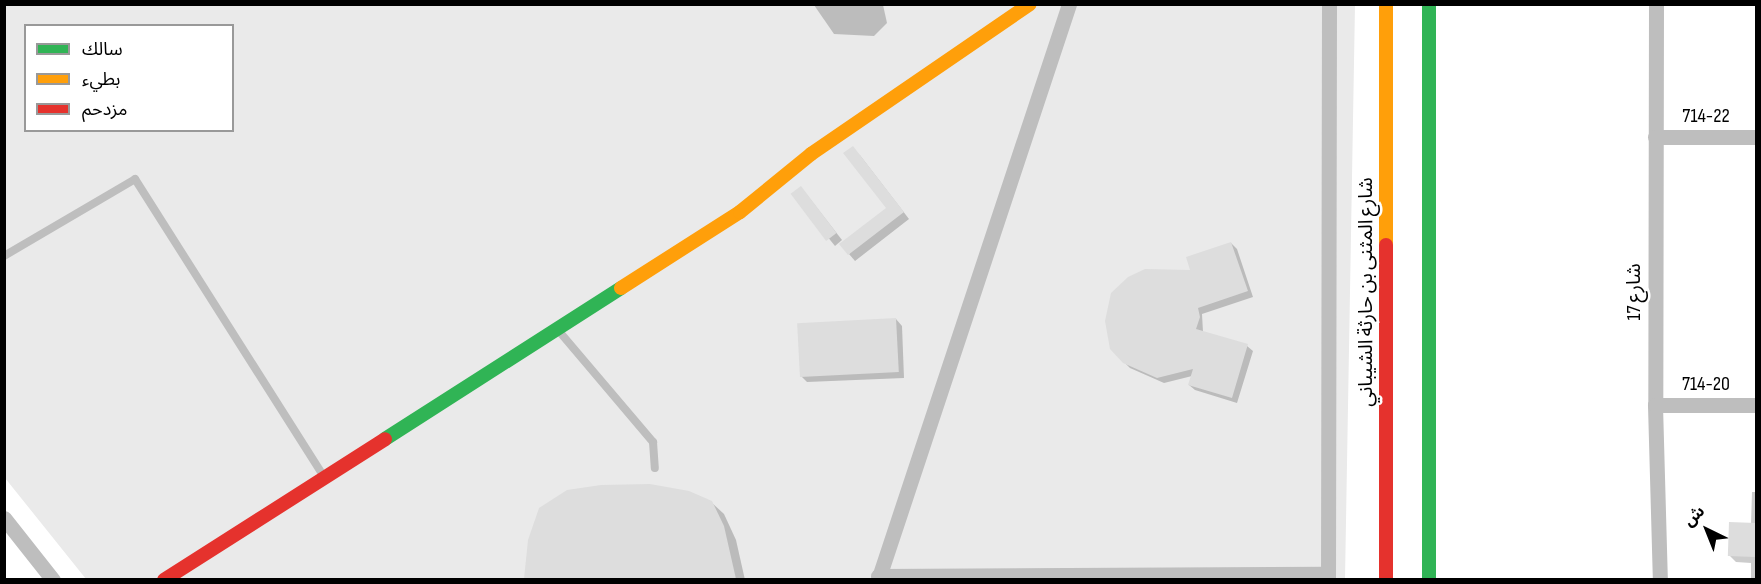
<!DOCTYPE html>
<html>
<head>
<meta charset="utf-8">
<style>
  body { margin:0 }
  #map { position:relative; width:1761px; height:584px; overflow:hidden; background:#fff; font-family:"Sofia Sans Condensed","Noto Sans Arabic",sans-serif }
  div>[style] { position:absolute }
  .green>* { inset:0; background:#eaeaea }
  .water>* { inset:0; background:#bcbcbc }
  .shadow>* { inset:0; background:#0003 }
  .building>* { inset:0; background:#ddd; transform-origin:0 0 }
  .lane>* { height:8px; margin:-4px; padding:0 4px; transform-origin:4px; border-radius:4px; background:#bebebe }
  .street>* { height:15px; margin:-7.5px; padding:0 7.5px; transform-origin:7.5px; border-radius:7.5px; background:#bebebe }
  .fast>* { height:14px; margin:-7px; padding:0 7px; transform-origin:7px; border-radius:7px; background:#30b455 }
  .slow>* { height:14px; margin:-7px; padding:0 7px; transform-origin:7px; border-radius:7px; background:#ff9f0a }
  .jam>* { height:14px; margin:-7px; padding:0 7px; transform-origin:7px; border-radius:7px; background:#e5322d }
  span { translate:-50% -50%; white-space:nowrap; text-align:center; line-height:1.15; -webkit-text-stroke:5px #fff; paint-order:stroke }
  .street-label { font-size:20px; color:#000 }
  .frame { position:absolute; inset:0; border:6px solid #000; pointer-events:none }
  .legend { position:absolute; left:24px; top:24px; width:210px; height:108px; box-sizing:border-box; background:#fff; border:2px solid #999; margin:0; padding:8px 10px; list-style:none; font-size:18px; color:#000 }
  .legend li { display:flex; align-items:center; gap:12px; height:30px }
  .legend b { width:30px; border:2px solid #999 }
  .north { position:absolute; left:1677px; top:500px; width:60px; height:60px; -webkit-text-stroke:4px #fff; paint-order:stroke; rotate:317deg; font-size:16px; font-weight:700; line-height:24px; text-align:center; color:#000 }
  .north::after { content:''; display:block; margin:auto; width:21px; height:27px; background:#000; clip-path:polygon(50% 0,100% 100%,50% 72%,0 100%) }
</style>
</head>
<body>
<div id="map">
  <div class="green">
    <div style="clip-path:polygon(evenodd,5px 5px,1355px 5px,1345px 579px,86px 579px,5px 478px,5px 5px,26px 26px,232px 26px,232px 130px,26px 130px,26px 26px)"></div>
  </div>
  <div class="water">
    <div style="clip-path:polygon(814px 5px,883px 5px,887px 23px,874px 36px,834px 34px)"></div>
  </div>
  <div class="shadow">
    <div style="clip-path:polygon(859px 154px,909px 219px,855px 261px,849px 254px,888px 209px)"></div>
    <div style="clip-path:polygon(793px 194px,807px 195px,842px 240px,835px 246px)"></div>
    <div style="clip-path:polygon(1231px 243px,1237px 249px,1253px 297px,1202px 314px,1203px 332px,1247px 346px,1253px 351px,1237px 403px,1195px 390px,1189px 385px,1192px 376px,1164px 383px,1130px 368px,1124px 362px,1192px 271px)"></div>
    <div style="clip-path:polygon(896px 319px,902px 326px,904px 378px,807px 382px,801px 376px)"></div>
    <div style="clip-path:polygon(1752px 492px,1756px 492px,1756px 580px,1751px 580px,1751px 563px,1736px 562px,1730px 556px,1751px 524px)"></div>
    <div style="clip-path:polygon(711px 502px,724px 514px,736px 540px,745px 580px,525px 580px,530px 541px)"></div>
  </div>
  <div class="building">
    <div style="clip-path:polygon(853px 146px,904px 212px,848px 255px,839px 244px,886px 208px,843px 153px)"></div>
    <div style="left:801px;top:186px;width:59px;height:13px;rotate:53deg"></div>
    <div style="clip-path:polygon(1231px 242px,1248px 291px,1198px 308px,1200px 317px,1196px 329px,1248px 344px,1232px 398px,1188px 385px,1193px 369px,1157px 378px,1123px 363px,1110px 349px,1105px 321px,1111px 293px,1128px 277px,1145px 269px,1190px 270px,1186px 257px)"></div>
    <div style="left:896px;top:318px;width:54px;height:99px;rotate:87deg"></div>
    <div style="clip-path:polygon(650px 484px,689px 491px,712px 501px,724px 526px,736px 579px,524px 579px,528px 540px,539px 508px,567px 490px,601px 485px)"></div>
    <div style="left:1729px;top:522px;width:27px;height:34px;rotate:2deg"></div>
  </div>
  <div class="lane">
    <div style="left:4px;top:256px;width:152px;rotate:-30.4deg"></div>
    <div style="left:135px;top:179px;width:351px;rotate:57.6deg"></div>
    <div style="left:558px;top:330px;width:147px;rotate:49.7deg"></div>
    <div style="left:653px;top:442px;width:26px;rotate:86deg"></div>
  </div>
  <div class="street">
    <div style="left:1656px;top:4px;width:401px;rotate:90.1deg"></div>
    <div style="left:1655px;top:405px;width:175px;rotate:88.4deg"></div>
    <div style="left:1655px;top:137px;width:101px"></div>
    <div style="left:1655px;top:405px;width:101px"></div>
    <div style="left:4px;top:518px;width:79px;rotate:51.7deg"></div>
    <div style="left:878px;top:576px;width:450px;rotate:-0.3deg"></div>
    <div style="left:878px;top:580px;width:607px;rotate:-71.65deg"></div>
    <div style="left:1328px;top:580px;width:576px;rotate:-89.9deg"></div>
  </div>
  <div class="fast">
    <div style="left:1429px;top:4px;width:576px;rotate:90deg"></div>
    <div style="left:385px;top:439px;width:280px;rotate:-32.6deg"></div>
  </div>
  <div class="slow">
    <div style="left:1386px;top:4px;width:241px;rotate:90deg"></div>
    <div style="left:621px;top:288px;width:141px;rotate:-32.6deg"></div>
    <div style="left:740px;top:212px;width:92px;rotate:-39.2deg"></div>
    <div style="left:811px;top:154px;width:265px;rotate:-34.4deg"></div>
  </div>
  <div class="jam">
    <div style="left:1386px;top:245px;width:335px;rotate:90deg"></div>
    <div style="left:164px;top:580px;width:262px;rotate:-32.5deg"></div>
  </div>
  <div class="street-label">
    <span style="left:1706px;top:116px">714-22</span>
    <span style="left:1366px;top:292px;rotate:-90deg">شارع المثنى بن حارثة الشيباني</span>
    <span style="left:1634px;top:292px;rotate:-90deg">شارع 17</span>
    <span style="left:1706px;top:384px">714-20</span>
  </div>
  <div class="frame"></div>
  <ul class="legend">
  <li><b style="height:8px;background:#30b455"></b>سالك</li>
  <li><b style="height:8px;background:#ff9f0a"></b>بطيء</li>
  <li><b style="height:8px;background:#e5322d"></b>مزدحم</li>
  </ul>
  <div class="north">ش</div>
</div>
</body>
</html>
